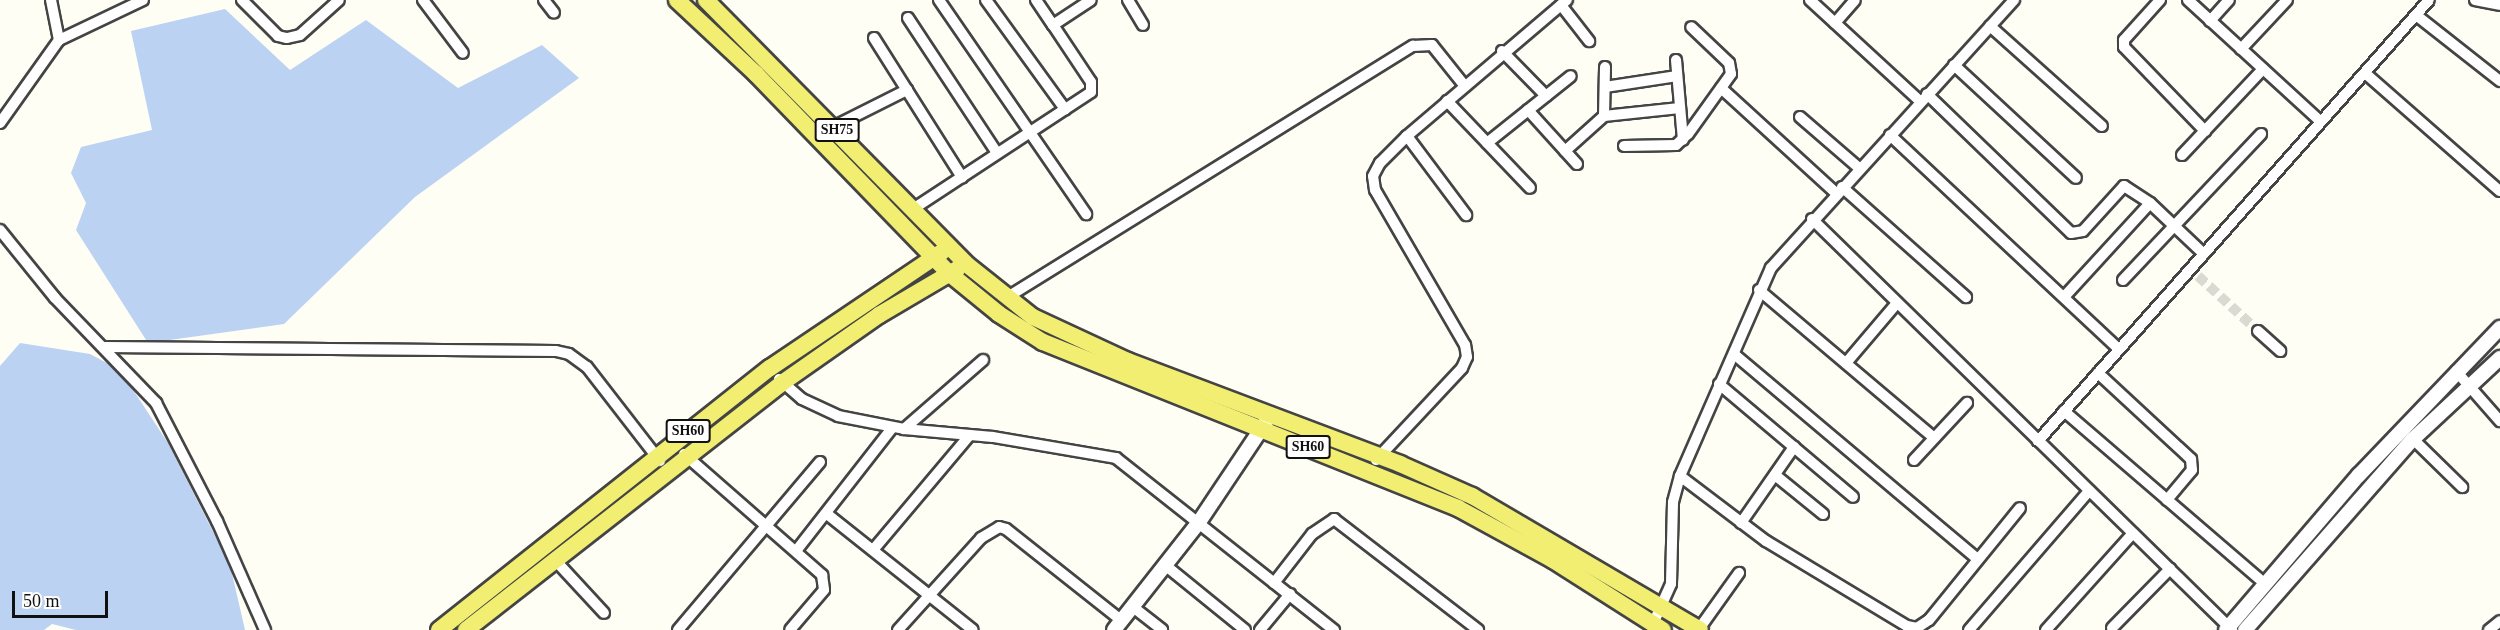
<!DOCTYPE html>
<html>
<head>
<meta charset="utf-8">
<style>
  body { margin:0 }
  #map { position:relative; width:2500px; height:630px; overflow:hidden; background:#fefef5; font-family:"Times New Roman",serif }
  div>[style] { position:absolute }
  .water>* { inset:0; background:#bcd2f3 }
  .minor-tunnel>* { height:10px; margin-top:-5px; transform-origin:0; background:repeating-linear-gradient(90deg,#dadad3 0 10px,transparent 0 15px) }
  .roads { filter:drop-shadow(2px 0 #444) drop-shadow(-2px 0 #444) drop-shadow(0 2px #444) drop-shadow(0 -2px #444) }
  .minor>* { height:10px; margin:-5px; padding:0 5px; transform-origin:5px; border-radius:5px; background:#fff }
  .tertiary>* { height:14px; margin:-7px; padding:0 7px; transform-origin:7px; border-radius:7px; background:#fff }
  .primary>* { height:16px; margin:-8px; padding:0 8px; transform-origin:8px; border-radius:8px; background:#f1ee72 }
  span { translate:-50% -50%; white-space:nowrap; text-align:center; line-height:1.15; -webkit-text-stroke:6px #fff; paint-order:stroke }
  .shield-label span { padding:2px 4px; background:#fff; border:2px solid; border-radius:4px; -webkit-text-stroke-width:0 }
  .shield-label { font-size:14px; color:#111; font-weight:700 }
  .scale { position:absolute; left:12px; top:591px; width:96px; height:27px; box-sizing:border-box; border:3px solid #111; border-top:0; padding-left:8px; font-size:18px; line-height:21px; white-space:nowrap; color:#111; -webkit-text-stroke:4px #fff; paint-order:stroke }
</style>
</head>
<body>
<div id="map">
  <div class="water">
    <div style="clip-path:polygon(225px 9px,290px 70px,366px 20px,458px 88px,542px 45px,579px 78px,415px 197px,284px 324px,148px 343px,76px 230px,86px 203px,71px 173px,81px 147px,152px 130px,131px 31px)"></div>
    <div style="clip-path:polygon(20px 343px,90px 354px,120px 370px,168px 443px,230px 565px,245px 630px,76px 630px,52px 624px,44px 630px,0 630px,0 366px)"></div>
  </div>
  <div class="minor-tunnel">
    <div style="left:2198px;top:276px;width:81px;rotate:42.5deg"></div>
  </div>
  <div class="roads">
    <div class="minor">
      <div style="left:51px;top:0;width:41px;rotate:78.7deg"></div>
      <div style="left:242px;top:0;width:51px;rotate:45deg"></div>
      <div style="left:278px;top:36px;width:9px;rotate:13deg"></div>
      <div style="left:287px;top:38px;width:13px;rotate:-13deg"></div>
      <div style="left:300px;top:35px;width:52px;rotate:-41.9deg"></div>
      <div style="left:423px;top:0;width:66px;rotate:53deg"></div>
      <div style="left:544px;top:0;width:16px;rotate:52deg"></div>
      <div style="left:939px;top:0;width:260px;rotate:55.5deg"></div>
      <div style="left:986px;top:0;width:135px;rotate:54.1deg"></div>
      <div style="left:1036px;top:0;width:30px;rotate:56deg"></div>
      <div style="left:1128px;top:0;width:29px;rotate:59deg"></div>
      <div style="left:1810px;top:0;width:149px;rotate:42.6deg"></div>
      <div style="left:2160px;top:0;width:54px;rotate:132deg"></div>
      <div style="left:2124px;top:40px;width:7px;rotate:90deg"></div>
      <div style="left:2124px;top:47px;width:117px;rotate:46deg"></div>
      <div style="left:2188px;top:0;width:180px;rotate:42.5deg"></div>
      <div style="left:2475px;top:0;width:25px;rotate:11deg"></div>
      <div style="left:1561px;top:5px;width:46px;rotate:52.1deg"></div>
      <div style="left:2416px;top:15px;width:107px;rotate:38.2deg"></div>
      <div style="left:908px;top:18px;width:162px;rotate:56.6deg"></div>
      <div style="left:2210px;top:21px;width:28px;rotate:-48deg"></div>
      <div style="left:1835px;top:23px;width:30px;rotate:-49deg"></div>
      <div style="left:1990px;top:26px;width:150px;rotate:41.8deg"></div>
      <div style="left:874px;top:38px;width:165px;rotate:57.7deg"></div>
      <div style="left:2241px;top:49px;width:67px;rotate:-46.8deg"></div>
      <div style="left:1502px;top:51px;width:63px;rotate:45.6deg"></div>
      <div style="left:1676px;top:60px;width:80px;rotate:85deg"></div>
      <div style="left:1954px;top:65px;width:166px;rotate:42.8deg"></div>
      <div style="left:2365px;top:73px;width:179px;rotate:41.2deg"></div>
      <div style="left:1605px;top:87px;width:73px;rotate:-8.7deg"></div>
      <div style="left:1721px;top:88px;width:156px;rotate:42.4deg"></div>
      <div style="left:1927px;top:94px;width:200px;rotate:44deg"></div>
      <div style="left:2071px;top:233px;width:12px;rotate:-9deg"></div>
      <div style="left:2083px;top:231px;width:61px;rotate:-47.7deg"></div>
      <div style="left:2124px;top:186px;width:31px;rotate:33deg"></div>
      <div style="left:2150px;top:203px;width:74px;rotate:43.4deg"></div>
      <div style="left:1447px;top:101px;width:120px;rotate:46.3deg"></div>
      <div style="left:1528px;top:110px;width:73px;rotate:47.8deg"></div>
      <div style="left:1604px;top:116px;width:76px;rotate:-6deg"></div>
      <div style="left:1800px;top:117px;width:78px;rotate:40.8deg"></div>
      <div style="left:0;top:123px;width:102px;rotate:-54.6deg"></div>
      <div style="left:59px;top:40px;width:93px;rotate:-25.5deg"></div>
      <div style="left:833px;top:127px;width:83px;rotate:-26.6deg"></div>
      <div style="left:1890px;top:135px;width:313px;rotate:43.1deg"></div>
      <div style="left:1407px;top:136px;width:99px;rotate:53.2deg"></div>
      <div style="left:1487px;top:143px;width:107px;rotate:-38.6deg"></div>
      <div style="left:1624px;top:146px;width:52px;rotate:-1.1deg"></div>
      <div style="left:1676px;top:145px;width:16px;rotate:-43deg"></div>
      <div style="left:1688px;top:134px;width:74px;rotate:-54.4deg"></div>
      <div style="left:1731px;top:74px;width:11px;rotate:-100deg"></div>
      <div style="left:1729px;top:63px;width:52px;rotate:-136.5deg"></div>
      <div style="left:1565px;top:151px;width:52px;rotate:-41.9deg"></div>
      <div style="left:1604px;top:116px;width:49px;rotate:-88.8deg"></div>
      <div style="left:2182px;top:155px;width:118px;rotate:-46.7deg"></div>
      <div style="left:1842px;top:187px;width:166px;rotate:41.6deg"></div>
      <div style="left:913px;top:209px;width:213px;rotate:-33.3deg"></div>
      <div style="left:1091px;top:92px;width:10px;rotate:-90deg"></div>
      <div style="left:1091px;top:82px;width:69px;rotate:-123.7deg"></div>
      <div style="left:1053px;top:25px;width:45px;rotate:-33.3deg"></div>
      <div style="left:1812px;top:219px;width:588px;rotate:44.38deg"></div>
      <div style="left:0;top:230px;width:87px;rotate:51deg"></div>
      <div style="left:55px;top:298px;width:146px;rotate:46.1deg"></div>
      <div style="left:156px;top:403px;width:133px;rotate:62.7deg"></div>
      <div style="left:217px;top:521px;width:119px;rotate:66.2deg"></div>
      <div style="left:2123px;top:280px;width:201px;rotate:-46.6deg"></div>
      <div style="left:1759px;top:290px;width:229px;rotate:40.2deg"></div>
      <div style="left:2064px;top:297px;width:127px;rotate:-47.5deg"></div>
      <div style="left:1006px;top:298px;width:479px;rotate:-31.8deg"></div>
      <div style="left:1413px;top:46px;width:19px;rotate:-3deg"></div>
      <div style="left:1432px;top:45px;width:51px;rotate:51.3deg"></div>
      <div style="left:2258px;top:331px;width:30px;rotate:42deg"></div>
      <div style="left:105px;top:347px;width:451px;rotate:0.5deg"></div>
      <div style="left:556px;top:351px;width:13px;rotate:13deg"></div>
      <div style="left:569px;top:354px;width:22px;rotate:36deg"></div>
      <div style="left:587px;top:367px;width:119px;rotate:52.2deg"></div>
      <div style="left:1734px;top:354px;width:317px;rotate:40.1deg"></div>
      <div style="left:1846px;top:363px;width:79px;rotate:-49.6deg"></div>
      <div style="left:2456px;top:371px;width:67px;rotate:48.7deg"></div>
      <div style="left:2098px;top:373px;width:127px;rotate:42.8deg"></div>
      <div style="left:2191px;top:459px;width:11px;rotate:85deg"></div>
      <div style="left:2192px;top:470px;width:39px;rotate:130deg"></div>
      <div style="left:779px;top:379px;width:30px;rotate:41deg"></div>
      <div style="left:802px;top:399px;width:40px;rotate:25deg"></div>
      <div style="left:838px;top:416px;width:67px;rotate:11.1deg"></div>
      <div style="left:904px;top:429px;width:89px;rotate:5.1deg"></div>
      <div style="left:993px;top:437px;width:125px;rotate:9.7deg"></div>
      <div style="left:1116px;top:458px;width:278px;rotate:38.3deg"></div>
      <div style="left:1719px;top:384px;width:175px;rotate:40.1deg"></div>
      <div style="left:2064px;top:411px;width:265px;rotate:40.7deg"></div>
      <div style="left:904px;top:429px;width:105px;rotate:-41.1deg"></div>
      <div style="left:2413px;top:439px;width:69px;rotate:44.4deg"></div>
      <div style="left:2038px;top:441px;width:589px;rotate:-48.44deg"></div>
      <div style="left:684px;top:454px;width:184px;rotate:41.2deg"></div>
      <div style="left:822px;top:575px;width:15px;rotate:82deg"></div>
      <div style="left:824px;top:590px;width:52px;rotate:130.4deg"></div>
      <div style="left:1376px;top:460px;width:126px;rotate:-46.9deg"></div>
      <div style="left:1462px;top:368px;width:12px;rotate:-66deg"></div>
      <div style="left:1467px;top:357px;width:12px;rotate:-99deg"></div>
      <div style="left:1465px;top:345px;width:179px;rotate:-120.1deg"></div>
      <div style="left:1375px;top:190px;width:14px;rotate:-98deg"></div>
      <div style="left:1373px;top:176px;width:15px;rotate:-62deg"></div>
      <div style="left:1380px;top:163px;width:38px;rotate:-45deg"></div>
      <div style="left:1407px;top:136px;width:210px;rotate:-40.4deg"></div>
      <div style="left:1914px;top:460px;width:78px;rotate:-47.1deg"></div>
      <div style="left:1775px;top:475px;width:62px;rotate:39.1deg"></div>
      <div style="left:1680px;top:476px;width:108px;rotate:37.1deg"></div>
      <div style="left:1766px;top:541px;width:165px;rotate:31.1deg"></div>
      <div style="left:1907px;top:626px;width:10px;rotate:11deg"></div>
      <div style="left:1917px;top:628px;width:14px;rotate:-34deg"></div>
      <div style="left:1929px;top:620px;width:144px;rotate:-50.9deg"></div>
      <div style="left:827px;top:514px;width:186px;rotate:38.5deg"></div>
      <div style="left:1741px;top:523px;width:93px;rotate:-55.1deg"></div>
      <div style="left:873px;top:550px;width:150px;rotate:-49.9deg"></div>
      <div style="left:796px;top:551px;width:157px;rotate:-52deg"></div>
      <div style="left:555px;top:560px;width:72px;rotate:47.2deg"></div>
      <div style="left:1165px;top:565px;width:103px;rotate:39.1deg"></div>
      <div style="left:1274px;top:583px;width:62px;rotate:-52.2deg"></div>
      <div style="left:1312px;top:534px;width:27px;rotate:-34deg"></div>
      <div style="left:1334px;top:519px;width:182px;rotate:37.6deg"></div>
      <div style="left:1133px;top:607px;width:37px;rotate:38deg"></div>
      <div style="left:1653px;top:624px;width:44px;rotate:-65.8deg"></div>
      <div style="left:1671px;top:584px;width:82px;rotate:-88.6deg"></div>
      <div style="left:1673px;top:502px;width:27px;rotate:-75deg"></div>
      <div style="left:1680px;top:476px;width:227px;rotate:-66.4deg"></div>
      <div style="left:1771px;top:268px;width:362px;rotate:-47.8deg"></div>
      <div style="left:2112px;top:628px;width:83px;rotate:-45.5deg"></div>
      <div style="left:1699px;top:629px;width:69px;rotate:-54.5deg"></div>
      <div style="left:678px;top:630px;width:220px;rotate:-49.8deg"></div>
      <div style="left:898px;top:630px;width:124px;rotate:-47.9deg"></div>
      <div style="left:981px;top:538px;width:21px;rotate:-31deg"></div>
      <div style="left:999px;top:527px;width:7px;rotate:16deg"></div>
      <div style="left:1006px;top:529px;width:148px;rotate:38.4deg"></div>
      <div style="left:1260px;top:630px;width:47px;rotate:-50.2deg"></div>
      <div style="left:1969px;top:630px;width:184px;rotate:-49.2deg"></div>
      <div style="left:2046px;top:630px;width:130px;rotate:-48.1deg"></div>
      <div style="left:2489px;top:630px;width:14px;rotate:-39deg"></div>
    </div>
    <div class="tertiary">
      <div style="left:1114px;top:630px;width:137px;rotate:-51.8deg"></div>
      <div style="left:1199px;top:522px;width:120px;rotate:-56.2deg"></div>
      <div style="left:2226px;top:630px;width:204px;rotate:-49.4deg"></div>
      <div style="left:2359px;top:475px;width:204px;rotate:-46.2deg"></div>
      <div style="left:2245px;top:630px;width:254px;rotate:-48.7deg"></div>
      <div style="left:2413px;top:439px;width:119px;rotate:-43deg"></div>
    </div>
    <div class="primary">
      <div style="left:677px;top:0;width:108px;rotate:43.1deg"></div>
      <div style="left:756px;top:74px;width:279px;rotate:45.9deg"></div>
      <div style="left:950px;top:274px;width:63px;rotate:39.2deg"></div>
      <div style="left:999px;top:314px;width:52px;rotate:32.5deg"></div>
      <div style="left:1043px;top:342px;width:447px;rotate:21.8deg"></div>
      <div style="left:1458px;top:508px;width:108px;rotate:28.7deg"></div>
      <div style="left:1553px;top:560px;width:130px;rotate:32.5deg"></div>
      <div style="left:706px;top:0;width:369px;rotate:45.4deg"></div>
      <div style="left:965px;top:263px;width:87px;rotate:38.5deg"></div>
      <div style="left:1033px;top:317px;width:105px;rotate:24.9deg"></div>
      <div style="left:1128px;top:361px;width:291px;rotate:20.7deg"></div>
      <div style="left:1400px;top:464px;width:79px;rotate:24deg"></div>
      <div style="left:1472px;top:496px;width:264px;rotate:30.4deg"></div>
      <div style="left:439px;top:630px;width:422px;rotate:-38.4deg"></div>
      <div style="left:770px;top:368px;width:207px;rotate:-34deg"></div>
      <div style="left:466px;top:630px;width:401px;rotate:-38deg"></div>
      <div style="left:782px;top:383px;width:118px;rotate:-35deg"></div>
      <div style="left:879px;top:315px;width:91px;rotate:-30.5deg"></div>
    </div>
  </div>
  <div class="shield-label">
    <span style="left:837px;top:130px">SH75</span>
    <span style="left:688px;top:431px">SH60</span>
    <span style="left:1308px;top:447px">SH60</span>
  </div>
  <div class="scale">50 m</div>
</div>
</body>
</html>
